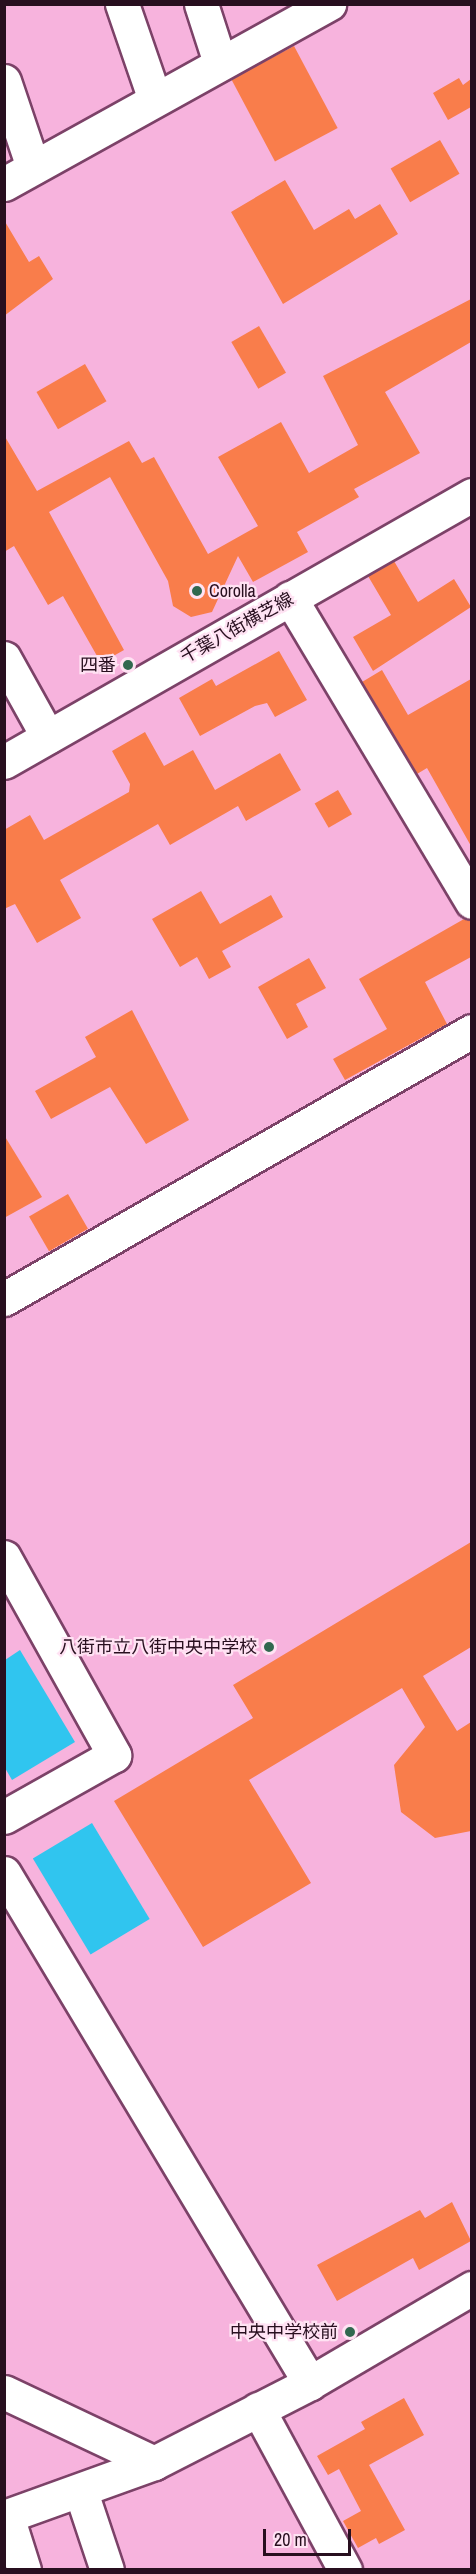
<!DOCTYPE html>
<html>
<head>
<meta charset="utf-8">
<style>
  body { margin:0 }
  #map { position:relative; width:476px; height:2574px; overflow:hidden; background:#f7b3dd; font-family:"Archivo Narrow","Noto Sans JP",sans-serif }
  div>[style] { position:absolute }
  .water>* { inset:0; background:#30c5ef; transform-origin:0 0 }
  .building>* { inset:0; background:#f97d4b; transform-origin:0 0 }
  .roads { filter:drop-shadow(2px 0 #7c4268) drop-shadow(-2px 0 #7c4268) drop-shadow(0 2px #7c4268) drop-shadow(0 -2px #7c4268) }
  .minor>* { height:33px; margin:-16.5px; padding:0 16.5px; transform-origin:16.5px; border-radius:16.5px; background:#fff }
  .major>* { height:33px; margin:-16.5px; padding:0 16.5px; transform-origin:16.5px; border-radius:16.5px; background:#fff }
  .dots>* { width:16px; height:16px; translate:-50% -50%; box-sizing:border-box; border:3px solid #ffe2f3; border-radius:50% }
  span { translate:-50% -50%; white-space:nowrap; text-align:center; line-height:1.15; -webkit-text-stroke:4.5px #ffe2f3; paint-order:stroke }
  .poi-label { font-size:18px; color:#280f1f }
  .left { translate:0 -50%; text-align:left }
  .right { translate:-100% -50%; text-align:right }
  .street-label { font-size:18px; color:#280f1f }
  .frame { position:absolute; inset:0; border:6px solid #280f1f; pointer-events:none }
  .scale { position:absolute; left:263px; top:2529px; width:88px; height:27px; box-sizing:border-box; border:3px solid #280f1f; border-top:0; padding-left:8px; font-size:18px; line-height:21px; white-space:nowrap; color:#280f1f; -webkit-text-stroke:4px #ffe2f3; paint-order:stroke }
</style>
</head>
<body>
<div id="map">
  <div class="water">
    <div style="clip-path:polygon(20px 1650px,75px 1742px,12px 1780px,5px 1768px,5px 1660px)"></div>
    <div style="left:92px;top:1823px;width:112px;height:69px;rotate:59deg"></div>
  </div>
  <div class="building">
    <div style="left:294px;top:46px;width:93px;height:71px;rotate:62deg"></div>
    <div style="clip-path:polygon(459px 78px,463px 85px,471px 79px,471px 107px,448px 120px,433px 93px)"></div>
    <div style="left:440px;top:140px;width:39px;height:57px;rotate:60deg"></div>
    <div style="clip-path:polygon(285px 180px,314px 230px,349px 209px,355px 219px,380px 204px,398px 234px,283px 304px,231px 212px)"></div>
    <div style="clip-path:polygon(4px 220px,29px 262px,39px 256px,53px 279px,4px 316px)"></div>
    <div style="clip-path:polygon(471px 299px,471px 342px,385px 392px,420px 453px,354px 489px,359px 497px,297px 532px,308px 552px,253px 582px,238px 556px,212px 612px,191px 617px,173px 606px,168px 581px,110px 477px,49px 512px,124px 650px,101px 663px,63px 596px,48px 605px,14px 546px,4px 552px,4px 435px,37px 491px,129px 441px,142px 463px,154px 457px,208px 554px,258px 526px,218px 457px,281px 422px,309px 473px,358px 445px,323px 376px)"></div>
    <div style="left:259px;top:326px;width:54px;height:32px;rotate:60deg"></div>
    <div style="left:85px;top:364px;width:43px;height:56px;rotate:60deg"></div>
    <div style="clip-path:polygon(394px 561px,418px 602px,454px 579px,471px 607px,373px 671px,353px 637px,391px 615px,368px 576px)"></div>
    <div style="clip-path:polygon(279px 651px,307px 700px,275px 717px,267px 703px,255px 706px,200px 736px,179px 698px,212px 679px,216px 686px)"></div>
    <div style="clip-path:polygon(382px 670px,408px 715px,471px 679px,471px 846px,427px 768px,417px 774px,362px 682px)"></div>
    <div style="clip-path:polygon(145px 732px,164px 766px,193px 750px,215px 790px,280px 753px,301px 790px,246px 821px,238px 806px,170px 845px,158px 824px,60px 880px,81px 918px,37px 943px,15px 904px,4px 909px,4px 830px,30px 815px,44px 840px,129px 792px,130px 784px,112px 751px)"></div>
    <div style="left:338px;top:790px;width:28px;height:27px;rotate:60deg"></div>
    <div style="clip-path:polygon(201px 891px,220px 924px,271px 895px,283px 917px,222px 951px,231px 967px,209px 979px,197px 957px,180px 967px,152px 919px)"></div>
    <div style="clip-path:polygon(464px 919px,471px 921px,471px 957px,425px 982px,447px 1024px,345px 1080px,333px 1059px,387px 1029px,359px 979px)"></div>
    <div style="clip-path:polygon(309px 958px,326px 988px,296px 1004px,308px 1027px,287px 1039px,258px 987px)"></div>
    <div style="clip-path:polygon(132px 1010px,189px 1120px,146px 1144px,110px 1087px,51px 1119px,35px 1091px,96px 1057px,85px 1037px)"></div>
    <div style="clip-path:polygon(4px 1135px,42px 1197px,4px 1218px)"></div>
    <div style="left:68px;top:1194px;width:40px;height:45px;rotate:60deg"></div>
    <div style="clip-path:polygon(471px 1542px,471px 1647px,423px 1676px,457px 1731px,471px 1722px,471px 1831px,435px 1838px,401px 1812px,394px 1765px,425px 1727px,402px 1688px,249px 1780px,311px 1883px,203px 1947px,114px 1801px,253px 1718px,233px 1685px)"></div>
    <div style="clip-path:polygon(452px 2202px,471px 2241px,419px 2270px,413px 2258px,337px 2301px,317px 2265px,420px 2210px,425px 2218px)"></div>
    <div style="clip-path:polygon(404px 2398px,424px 2435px,369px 2465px,405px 2530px,379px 2544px,376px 2538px,358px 2548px,343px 2521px,361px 2511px,339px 2469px,328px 2475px,317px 2456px,365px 2429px,361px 2422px)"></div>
  </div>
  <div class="roads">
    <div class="minor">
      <div style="left:122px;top:4px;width:98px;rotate:71deg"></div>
      <div style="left:201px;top:4px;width:62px;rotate:72.1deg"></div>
      <div style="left:4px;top:81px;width:91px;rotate:71.4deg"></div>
      <div style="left:4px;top:184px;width:372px;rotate:-29deg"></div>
      <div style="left:290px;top:598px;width:354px;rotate:59.1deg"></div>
      <div style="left:4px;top:658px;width:90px;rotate:60.9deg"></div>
      <div style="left:4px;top:1299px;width:539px;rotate:-29.8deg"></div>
      <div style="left:4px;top:1557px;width:227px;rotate:60.9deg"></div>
      <div style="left:114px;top:1755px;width:126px;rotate:150.6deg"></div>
      <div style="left:4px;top:1873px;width:595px;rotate:59.04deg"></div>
      <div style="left:4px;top:2392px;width:166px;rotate:25.3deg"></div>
      <div style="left:258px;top:2409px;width:183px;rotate:61.6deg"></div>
      <div style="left:81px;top:2492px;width:82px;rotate:71.6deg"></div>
      <div style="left:7px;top:2516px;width:57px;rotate:72.5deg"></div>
      <div style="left:4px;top:2517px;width:159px;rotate:-19.8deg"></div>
      <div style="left:154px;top:2463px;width:175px;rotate:-27.1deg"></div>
      <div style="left:310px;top:2383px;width:188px;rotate:-30.4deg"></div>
    </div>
    <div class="major">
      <div style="left:4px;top:762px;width:539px;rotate:-29.71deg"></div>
    </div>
  </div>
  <div class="dots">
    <div style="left:197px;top:591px;background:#31684f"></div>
    <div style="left:128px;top:665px;background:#31684f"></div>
    <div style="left:269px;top:1647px;background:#31684f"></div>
    <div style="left:350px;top:2332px;background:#31684f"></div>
  </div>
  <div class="poi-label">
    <span class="left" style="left:209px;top:591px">Corolla</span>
    <span class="right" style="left:116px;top:665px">四番</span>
    <span class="right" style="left:257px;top:1647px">八街市立八街中央中学校</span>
    <span class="right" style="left:338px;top:2332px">中央中学校前</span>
  </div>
  <div class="street-label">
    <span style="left:237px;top:628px;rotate:-29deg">千葉八街横芝線</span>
  </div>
  <div class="frame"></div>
  <div class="scale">20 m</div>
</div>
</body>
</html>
